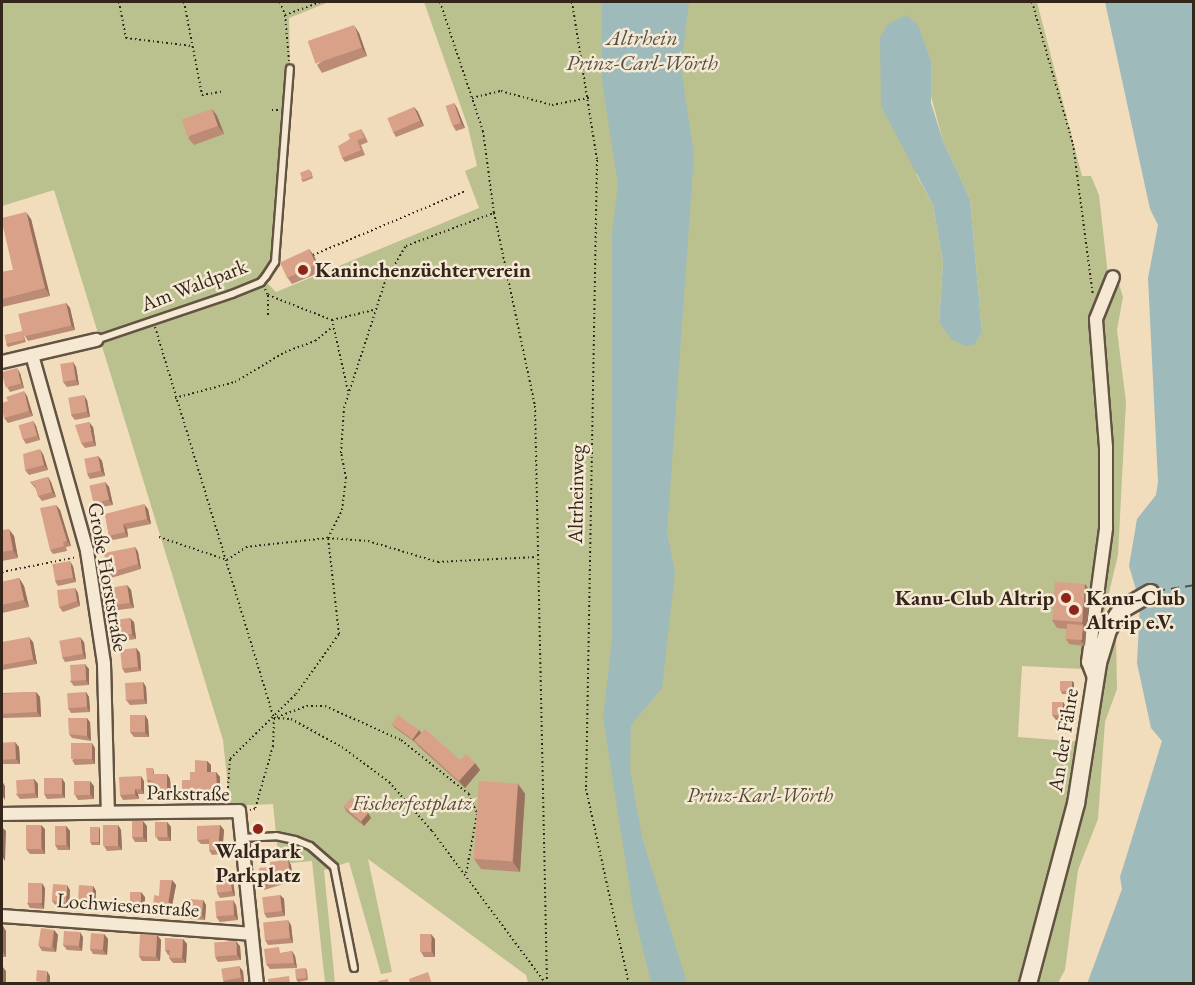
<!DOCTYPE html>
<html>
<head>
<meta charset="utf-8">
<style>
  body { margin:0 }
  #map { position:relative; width:1195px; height:985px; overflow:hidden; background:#f1ddbc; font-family:"EB Garamond",serif }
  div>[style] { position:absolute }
  .green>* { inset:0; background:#bbc08f }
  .water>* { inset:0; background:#9fbabb }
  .ferry>* { height:1.5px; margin-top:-0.75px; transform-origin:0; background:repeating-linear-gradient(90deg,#53524a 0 8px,transparent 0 14px) }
  .path>* { height:2px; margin-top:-1px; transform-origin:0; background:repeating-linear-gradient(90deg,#33251a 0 1.5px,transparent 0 4.5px) }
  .roads { filter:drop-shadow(2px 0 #625342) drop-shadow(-2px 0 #625342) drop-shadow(0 2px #625342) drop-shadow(0 -2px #625342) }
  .service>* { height:6px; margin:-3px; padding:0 3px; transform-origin:3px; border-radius:3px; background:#f6e9d3 }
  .minor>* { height:12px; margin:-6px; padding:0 6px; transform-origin:6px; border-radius:6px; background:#f6e9d3 }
  .tertiary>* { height:16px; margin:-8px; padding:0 8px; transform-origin:8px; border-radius:8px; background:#f6e9d3 }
  .wall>* { inset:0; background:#bb8b75 }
  .shaded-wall>* { inset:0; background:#98715f }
  .building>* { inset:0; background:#d9a288; transform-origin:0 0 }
  .dots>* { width:16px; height:16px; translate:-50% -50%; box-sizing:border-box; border:3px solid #f6e9d3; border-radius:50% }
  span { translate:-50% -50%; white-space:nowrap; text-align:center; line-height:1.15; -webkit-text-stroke:5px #f6e9d3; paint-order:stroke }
  .poi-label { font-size:21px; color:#33251a; font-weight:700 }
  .left { translate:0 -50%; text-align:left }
  .right { translate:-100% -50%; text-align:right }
  .street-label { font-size:21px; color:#33251a }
  .park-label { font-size:21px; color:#554c37; font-style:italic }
  .water-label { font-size:22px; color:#53524a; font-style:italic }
  .frame { position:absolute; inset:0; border:3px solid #33251a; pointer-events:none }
</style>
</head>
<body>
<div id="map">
  <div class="green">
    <div style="clip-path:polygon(evenodd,2px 2px,329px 2px,289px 18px,291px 120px,284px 122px,271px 260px,262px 278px,276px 292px,479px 208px,465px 171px,477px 166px,468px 127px,424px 2px,1037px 2px,1082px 176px,1091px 176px,1099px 195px,1108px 275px,1117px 277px,1123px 297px,1117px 330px,1126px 402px,1118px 555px,1095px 652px,1106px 570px,1087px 630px,1083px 669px,1022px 666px,1018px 737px,1083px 742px,1025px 983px,528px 983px,526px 975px,368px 859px,392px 972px,381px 974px,349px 862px,324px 870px,335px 983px,325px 983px,312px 861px,279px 864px,273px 804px,230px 806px,223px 740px,54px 190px,2px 206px,2px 2px,931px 96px,943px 141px,970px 199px,982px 332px,973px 345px,939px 322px,943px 263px,933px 205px,916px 174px,931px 96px)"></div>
    <div style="clip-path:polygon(1120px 623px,1116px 636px,1117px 689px,1105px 722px,1098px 819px,1078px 870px,1065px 970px,1058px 983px,1032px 984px,1108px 644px)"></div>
  </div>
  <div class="water">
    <div style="clip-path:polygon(602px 2px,689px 2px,681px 67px,694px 156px,667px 533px,675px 572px,662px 688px,631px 725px,630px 770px,642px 837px,687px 983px,651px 983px,633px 909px,603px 718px,612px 640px,612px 233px,618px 185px,602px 81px)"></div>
    <div style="clip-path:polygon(1105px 2px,1193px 2px,1193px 983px,1087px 984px,1122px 889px,1120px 877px,1162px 741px,1151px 728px,1137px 663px,1140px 603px,1129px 566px,1137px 519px,1156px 495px,1158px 482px,1148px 278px,1158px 225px,1150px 209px)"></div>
    <div style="clip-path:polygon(906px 15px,918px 25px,931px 61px,931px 103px,943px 141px,970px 199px,982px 332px,974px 345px,965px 346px,951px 339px,939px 322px,943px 263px,933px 205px,881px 106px,880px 38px,887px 25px)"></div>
  </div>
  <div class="ferry">
    <div style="left:1157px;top:591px;width:37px;rotate:-9deg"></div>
  </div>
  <div class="path">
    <div style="left:119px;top:2px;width:37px;rotate:79deg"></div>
    <div style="left:126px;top:38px;width:67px;rotate:6.8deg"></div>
    <div style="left:184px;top:2px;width:95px;rotate:79deg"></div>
    <div style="left:202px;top:95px;width:22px;rotate:-10deg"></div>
    <div style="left:280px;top:2px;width:14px;rotate:69deg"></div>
    <div style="left:285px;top:15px;width:46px;rotate:85deg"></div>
    <div style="left:440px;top:2px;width:136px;rotate:71.6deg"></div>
    <div style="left:483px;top:131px;width:83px;rotate:82.4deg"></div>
    <div style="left:494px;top:213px;width:197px;rotate:78deg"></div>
    <div style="left:535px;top:406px;width:578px;rotate:88.81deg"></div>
    <div style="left:572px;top:2px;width:160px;rotate:81deg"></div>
    <div style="left:597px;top:160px;width:629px;rotate:91deg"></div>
    <div style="left:586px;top:789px;width:200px;rotate:77.6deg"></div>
    <div style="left:1032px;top:2px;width:148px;rotate:73.9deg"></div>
    <div style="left:1073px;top:144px;width:153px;rotate:82.5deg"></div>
    <div style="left:285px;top:15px;width:37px;rotate:-20deg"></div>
    <div style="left:472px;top:98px;width:30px;rotate:-14deg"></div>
    <div style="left:501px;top:91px;width:53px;rotate:15.4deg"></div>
    <div style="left:552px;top:105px;width:38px;rotate:-11deg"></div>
    <div style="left:272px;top:110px;width:8px"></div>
    <div style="left:313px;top:255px;width:165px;rotate:-22.8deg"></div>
    <div style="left:265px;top:289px;width:7px;rotate:63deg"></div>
    <div style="left:268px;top:295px;width:69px;rotate:21.3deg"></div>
    <div style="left:268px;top:315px;width:20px;rotate:-90deg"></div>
    <div style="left:155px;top:327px;width:409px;rotate:73.1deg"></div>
    <div style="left:274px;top:718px;width:28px;rotate:92deg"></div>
    <div style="left:273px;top:746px;width:66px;rotate:105.9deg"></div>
    <div style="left:255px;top:809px;width:5px;rotate:169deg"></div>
    <div style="left:348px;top:391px;width:73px;rotate:-102.7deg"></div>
    <div style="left:332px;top:320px;width:43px;rotate:-13.4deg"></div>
    <div style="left:175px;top:398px;width:62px;rotate:-14.9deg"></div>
    <div style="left:235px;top:382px;width:58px;rotate:-31deg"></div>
    <div style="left:285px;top:352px;width:32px;rotate:-20deg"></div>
    <div style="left:315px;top:341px;width:22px;rotate:-39deg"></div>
    <div style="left:159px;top:537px;width:72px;rotate:18.7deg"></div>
    <div style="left:227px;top:560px;width:23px;rotate:-34deg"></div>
    <div style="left:246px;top:547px;width:82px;rotate:-6.3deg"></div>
    <div style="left:328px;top:538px;width:40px;rotate:4.3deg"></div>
    <div style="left:368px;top:541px;width:73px;rotate:16.7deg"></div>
    <div style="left:438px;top:562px;width:99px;rotate:-2.9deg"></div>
    <div style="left:2px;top:572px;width:76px;rotate:-11.3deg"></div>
    <div style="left:277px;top:717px;width:32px;rotate:-20deg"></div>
    <div style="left:307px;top:706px;width:18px"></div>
    <div style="left:325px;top:706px;width:83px;rotate:24.1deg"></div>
    <div style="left:401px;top:740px;width:87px;rotate:38.5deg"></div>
    <div style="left:469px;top:794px;width:22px;rotate:68deg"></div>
    <div style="left:477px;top:814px;width:61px;rotate:100.4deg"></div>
    <div style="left:274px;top:718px;width:17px;rotate:3deg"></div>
    <div style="left:291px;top:719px;width:58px;rotate:28.8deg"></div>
    <div style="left:342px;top:747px;width:59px;rotate:36.7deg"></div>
    <div style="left:389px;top:782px;width:65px;rotate:48.7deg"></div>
    <div style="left:432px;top:831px;width:191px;rotate:53.3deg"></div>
    <div style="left:227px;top:801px;width:42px;rotate:-85.9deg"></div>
    <div style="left:230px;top:759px;width:93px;rotate:-44.6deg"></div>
    <div style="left:296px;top:694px;width:74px;rotate:-54.4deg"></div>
    <div style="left:339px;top:634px;width:97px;rotate:-96.5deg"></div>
    <div style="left:328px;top:538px;width:31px;rotate:-63deg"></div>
    <div style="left:342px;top:510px;width:32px;rotate:-83deg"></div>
    <div style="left:346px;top:478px;width:25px;rotate:-101deg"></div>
    <div style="left:341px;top:453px;width:45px;rotate:-86.2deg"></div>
    <div style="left:344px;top:408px;width:136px;rotate:-72deg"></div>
    <div style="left:386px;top:279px;width:39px;rotate:-59deg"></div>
    <div style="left:406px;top:246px;width:94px;rotate:-20.6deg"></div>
  </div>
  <div class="roads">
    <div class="service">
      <div style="left:96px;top:340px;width:144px;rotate:-18.7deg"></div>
      <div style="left:232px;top:294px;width:31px;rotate:-22deg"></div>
      <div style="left:261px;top:282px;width:8px;rotate:-50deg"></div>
      <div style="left:266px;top:276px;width:17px;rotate:-57deg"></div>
      <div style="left:275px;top:262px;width:194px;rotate:-85.6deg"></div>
      <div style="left:242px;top:838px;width:34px;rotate:-3deg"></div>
      <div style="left:276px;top:836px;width:19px;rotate:12deg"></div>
      <div style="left:295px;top:840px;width:16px;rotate:22deg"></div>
      <div style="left:310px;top:846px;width:32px;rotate:41deg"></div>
      <div style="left:334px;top:867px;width:103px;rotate:78.8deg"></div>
    </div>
    <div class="minor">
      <div style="left:32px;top:355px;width:204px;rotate:74.3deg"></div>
      <div style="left:87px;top:551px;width:114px;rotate:81.4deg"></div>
      <div style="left:104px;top:664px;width:148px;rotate:88.5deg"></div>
      <div style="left:2px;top:362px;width:97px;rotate:-13.2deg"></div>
      <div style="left:1095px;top:680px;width:19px;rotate:-111deg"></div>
      <div style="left:1088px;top:662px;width:135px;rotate:-82.3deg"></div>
      <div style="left:1106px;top:528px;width:81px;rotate:-90deg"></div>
      <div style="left:1106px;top:447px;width:128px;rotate:-94.5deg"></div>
      <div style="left:1096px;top:319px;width:45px;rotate:-68deg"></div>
      <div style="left:2px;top:814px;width:237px;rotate:-0.7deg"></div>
      <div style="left:239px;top:811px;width:174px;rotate:84.1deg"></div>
      <div style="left:2px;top:916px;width:250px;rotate:4.1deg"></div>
    </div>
    <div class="tertiary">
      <div style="left:1028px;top:984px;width:186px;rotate:-75.1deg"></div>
      <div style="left:1076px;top:804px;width:143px;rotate:-81.1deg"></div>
      <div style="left:1098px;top:663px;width:34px;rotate:-73deg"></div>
      <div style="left:1108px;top:630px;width:24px;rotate:-57deg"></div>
      <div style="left:1121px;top:610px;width:34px;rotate:-30deg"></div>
    </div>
  </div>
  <div class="wall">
    <div style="clip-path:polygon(359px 33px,367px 56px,322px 73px,317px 65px)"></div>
    <div style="clip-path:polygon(454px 103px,457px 108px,465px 128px,456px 131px,453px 126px)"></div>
    <div style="clip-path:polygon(414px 107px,418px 112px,424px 126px,396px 137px,393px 132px)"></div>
    <div style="clip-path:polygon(212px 109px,217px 116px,224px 134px,194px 145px,188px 138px)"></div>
    <div style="clip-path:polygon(361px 129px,364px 134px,368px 142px,361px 145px,365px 155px,345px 162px,342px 158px,350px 139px)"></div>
    <div style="clip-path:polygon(311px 171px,313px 178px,303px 182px,301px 179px)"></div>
    <div style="clip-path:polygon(31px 219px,50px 296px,2px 307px,2px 272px,13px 270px)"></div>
    <div style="clip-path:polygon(309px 249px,314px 256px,321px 272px,292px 284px,287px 277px)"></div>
    <div style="clip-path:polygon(66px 303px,70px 308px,75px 330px,28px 341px,25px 336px)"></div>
    <div style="clip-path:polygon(22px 331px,23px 333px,26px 342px,8px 347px,6px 344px)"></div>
    <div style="clip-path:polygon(73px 362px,76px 367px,79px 385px,67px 387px,63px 382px)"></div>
    <div style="clip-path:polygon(20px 373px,24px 388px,10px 392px,7px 387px)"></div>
    <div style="clip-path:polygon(27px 396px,33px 416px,8px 423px,4px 418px)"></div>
    <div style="clip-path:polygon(87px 400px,90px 417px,75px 420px,71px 415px)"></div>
    <div style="clip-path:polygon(33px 421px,36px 426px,40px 440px,26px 444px,23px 439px)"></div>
    <div style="clip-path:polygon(93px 427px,96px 446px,85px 448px,81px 443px)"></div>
    <div style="clip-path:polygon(43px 454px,48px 470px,29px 475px,25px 470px)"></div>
    <div style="clip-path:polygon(98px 456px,102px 461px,105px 476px,90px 479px,87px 474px)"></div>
    <div style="clip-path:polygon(48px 477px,51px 482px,56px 497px,42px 501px,38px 496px,36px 489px,30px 482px)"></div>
    <div style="clip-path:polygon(105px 482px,109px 487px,113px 505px,96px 508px,92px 504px)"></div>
    <div style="clip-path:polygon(56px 505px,60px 510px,71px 546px,66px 547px,67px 551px,53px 554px,50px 550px)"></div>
    <div style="clip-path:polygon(148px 509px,151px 524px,127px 529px,128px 537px,113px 540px,109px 536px,105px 514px)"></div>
    <div style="clip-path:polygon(2px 530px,14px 536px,18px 558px,2px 561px)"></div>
    <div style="clip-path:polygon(135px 547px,138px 552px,141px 569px,111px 578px,108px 573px)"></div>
    <div style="clip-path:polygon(73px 566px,76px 582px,58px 586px,55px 581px)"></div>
    <div style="clip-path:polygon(19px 578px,24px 586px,29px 607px,2px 613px,2px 582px)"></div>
    <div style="clip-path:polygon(1085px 584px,1090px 592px,1085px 646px,1069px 644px,1066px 639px,1067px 629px,1057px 628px,1052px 620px)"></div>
    <div style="clip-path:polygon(127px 585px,131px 590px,134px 608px,118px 610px,114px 605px)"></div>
    <div style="clip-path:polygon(75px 588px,78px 593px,80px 606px,63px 612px,59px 607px)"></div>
    <div style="clip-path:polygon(134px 622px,136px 639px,122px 641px,118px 636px)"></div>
    <div style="clip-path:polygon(2px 642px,33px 642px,37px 664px,2px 670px)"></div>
    <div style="clip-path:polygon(84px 642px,86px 659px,65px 662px,62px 657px)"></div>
    <div style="clip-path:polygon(136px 648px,140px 653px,141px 671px,125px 673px,122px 668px)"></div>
    <div style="clip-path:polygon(89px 669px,89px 685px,74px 686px,70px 681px)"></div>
    <div style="clip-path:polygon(1072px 681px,1074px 683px,1074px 694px,1062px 694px,1061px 691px)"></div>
    <div style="clip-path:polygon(143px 682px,146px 687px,147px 704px,130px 705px,126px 700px)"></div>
    <div style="clip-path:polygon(36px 692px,40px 697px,41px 717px,2px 718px,2px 693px)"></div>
    <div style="clip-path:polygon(86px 692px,89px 697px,90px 712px,71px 713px,68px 708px)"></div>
    <div style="clip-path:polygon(1063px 702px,1066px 707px,1066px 711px,1072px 711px,1076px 716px,1076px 720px,1056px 720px,1052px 715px)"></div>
    <div style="clip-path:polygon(145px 715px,148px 720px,149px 737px,134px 737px,130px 732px)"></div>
    <div style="clip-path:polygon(90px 722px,91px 741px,72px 738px,69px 734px)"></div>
    <div style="clip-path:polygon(391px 723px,419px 730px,421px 733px,460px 760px,475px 763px,480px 770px,465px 788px,419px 747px,416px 743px,395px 728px)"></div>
    <div style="clip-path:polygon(2px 743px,19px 747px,20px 764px,2px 764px)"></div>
    <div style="clip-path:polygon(95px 748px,95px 764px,75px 765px,72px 760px)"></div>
    <div style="clip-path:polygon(207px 761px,211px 765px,211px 772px,216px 772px,220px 777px,220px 796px,185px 797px,182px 792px,195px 772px)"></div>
    <div style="clip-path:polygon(153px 768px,154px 771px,154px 774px,167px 774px,170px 779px,171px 793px,155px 794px,152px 789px,151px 782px,148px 783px,147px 780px)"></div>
    <div style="clip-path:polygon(34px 779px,38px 784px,38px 798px,20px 799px,16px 794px)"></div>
    <div style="clip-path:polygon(144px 781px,144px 794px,138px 794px,139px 799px,123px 800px,120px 795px)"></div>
    <div style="clip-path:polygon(65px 783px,65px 798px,47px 799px,44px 794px)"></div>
    <div style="clip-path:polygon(518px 784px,525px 794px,520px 872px,481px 869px,474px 859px)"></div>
    <div style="clip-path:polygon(94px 786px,94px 799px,78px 800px,75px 795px)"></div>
    <div style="clip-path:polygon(344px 807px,368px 813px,371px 818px,364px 826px,347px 812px)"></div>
    <div style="clip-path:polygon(167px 822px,171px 827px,171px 841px,159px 841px,156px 837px)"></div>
    <div style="clip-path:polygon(118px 825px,121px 830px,122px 850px,107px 851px,104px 846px)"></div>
    <div style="clip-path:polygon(220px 825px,224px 830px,222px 854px,212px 855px,209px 850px,209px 844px,201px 844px,197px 840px)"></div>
    <div style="clip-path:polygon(66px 826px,70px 831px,70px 850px,58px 850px,55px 845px)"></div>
    <div style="clip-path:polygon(147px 826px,147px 842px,135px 842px,132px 837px)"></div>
    <div style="clip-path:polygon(99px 827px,100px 830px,100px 845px,92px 845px,90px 842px)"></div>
    <div style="clip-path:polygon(45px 829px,45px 854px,30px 854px,26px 849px)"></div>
    <div style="clip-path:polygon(288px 860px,291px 865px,293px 881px,264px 890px,261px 885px,270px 867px)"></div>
    <div style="clip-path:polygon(230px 875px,233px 880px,235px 896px,220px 898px,217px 893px)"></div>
    <div style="clip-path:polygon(172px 880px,176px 885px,170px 916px,156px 915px,153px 910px,159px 896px)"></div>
    <div style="clip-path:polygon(93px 886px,96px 891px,95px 911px,81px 910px,77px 905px)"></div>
    <div style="clip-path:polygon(45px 888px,44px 909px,30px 908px,27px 903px)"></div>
    <div style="clip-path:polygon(70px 890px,69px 907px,56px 906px,52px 901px)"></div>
    <div style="clip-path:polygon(280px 895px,284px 899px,285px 916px,267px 918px,264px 913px)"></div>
    <div style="clip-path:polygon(145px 897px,144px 912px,132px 912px,129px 907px)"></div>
    <div style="clip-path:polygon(203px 900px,206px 905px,205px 920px,191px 919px,188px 914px)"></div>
    <div style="clip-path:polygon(236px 905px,238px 920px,220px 922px,216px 917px)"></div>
    <div style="clip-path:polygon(291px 925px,293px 943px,268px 945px,265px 940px)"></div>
    <div style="clip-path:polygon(2px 926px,6px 931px,6px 957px,2px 957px)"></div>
    <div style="clip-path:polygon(54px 930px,58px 935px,56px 952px,42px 951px,39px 946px)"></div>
    <div style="clip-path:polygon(104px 934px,108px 939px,107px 955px,93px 954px,90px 949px)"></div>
    <div style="clip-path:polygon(157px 935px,161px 940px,160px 961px,142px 961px,139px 956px)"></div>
    <div style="clip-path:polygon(83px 937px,82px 951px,67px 950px,63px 945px)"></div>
    <div style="clip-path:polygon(183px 939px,187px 944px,186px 963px,173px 963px,169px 958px,169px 955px,168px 955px,165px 950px)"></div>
    <div style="clip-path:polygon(435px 939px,435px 957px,424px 957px,421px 952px)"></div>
    <div style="clip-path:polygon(240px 946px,241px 960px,218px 962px,215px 957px)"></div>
    <div style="clip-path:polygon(292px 951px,295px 956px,297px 968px,270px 969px,266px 964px,282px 953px)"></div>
    <div style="clip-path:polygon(305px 968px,307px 970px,308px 980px,298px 982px,296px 979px)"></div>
    <div style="clip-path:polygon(243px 971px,244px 983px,225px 984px,223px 981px)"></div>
  </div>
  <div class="shaded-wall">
    <div style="clip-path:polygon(354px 25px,359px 33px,367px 56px,362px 48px)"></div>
    <div style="clip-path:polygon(454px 103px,457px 108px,465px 128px,461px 123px)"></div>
    <div style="clip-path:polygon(414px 107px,418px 112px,424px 126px,420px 121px)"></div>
    <div style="clip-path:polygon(212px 109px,217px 116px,224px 134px,218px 126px)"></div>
    <div style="clip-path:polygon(26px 212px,31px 219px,50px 296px,45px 288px)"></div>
    <div style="clip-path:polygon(309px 249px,314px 256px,321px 272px,316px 264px)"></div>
    <div style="clip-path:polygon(66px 303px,70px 308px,75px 330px,71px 325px)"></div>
    <div style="clip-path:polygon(73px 362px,76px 367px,79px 385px,76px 380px)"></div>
    <div style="clip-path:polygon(17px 368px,20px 373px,24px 388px,21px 383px)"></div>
    <div style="clip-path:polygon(24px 391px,27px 396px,33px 416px,29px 411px)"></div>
    <div style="clip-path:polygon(84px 395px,87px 400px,90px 417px,87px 412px)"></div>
    <div style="clip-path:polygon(33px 421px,36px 426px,40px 440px,37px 435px)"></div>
    <div style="clip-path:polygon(89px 422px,93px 427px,96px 446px,93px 441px)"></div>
    <div style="clip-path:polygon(40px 449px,43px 454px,48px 470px,44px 465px)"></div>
    <div style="clip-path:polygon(98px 456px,102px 461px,105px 476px,101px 471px)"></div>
    <div style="clip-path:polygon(48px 477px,51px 482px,56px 497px,52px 492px)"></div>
    <div style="clip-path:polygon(105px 482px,109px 487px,113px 505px,109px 500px)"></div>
    <div style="clip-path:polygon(144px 504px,148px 509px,151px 524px,147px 519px)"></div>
    <div style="clip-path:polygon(56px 505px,60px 510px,71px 546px,67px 541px)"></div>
    <div style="clip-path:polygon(123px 524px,127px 529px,128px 537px,125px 532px)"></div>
    <div style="clip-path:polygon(9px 529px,14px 536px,18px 558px,13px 550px)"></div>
    <div style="clip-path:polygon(135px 547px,138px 552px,141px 569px,138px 564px)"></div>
    <div style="clip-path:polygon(70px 561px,73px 566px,76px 582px,73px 578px)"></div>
    <div style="clip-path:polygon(19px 578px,24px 586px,29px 607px,24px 600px)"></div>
    <div style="clip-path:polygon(1085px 584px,1090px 592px,1087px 630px,1082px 623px)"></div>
    <div style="clip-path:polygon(127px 585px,131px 590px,134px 608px,130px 603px)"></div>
    <div style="clip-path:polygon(75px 588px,78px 593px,80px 606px,77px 601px)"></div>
    <div style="clip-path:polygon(130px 618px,134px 622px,136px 639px,132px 634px)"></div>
    <div style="clip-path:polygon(1083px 625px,1086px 630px,1085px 646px,1081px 641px)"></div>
    <div style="clip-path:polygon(29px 637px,33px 642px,37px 664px,33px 659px)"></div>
    <div style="clip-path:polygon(80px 637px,84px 642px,86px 659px,83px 654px)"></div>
    <div style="clip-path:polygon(136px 648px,140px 653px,141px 671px,138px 667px)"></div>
    <div style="clip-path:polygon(85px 664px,89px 669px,89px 685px,86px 680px)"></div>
    <div style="clip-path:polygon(1072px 681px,1074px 683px,1074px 694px,1072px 691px)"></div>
    <div style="clip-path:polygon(143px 682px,146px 687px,147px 704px,144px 699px)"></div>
    <div style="clip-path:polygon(36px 692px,40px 697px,41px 717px,37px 712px)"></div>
    <div style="clip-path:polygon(86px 692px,89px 697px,90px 712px,87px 707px)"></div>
    <div style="clip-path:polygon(1063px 702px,1066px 707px,1067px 716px,1063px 711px)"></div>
    <div style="clip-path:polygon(1072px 711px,1076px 716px,1076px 720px,1072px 715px)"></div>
    <div style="clip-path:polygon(145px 715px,148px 720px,149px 737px,145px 732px)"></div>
    <div style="clip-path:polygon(87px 718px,90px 722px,91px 741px,87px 736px)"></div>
    <div style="clip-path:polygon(419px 730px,422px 735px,414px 740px,416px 743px,412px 739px)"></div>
    <div style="clip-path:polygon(15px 742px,19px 747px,20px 764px,16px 759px)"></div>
    <div style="clip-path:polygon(92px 743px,95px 748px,95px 764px,92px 759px)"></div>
    <div style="clip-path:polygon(207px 761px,211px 765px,211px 777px,207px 772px)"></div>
    <div style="clip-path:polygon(475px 763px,480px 770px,465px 788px,459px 781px)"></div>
    <div style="clip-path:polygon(216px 772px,220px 777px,220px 796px,217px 791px)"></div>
    <div style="clip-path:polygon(167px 774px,170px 779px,171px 793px,167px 788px)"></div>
    <div style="clip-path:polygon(141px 776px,144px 781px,144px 794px,141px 789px)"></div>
    <div style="clip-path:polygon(62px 778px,65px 783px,65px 798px,62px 794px)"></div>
    <div style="clip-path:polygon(34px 779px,38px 784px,38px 798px,35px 793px)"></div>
    <div style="clip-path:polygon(2px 781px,5px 786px,5px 800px,2px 795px)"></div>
    <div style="clip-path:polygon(90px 781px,94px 786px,94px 799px,90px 794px)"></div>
    <div style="clip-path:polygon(518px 784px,525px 794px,520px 872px,513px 862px)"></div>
    <div style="clip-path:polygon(135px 789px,138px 794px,139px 799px,135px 794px)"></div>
    <div style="clip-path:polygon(368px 813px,371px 818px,364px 826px,361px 821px)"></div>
    <div style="clip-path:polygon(143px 821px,147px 826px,147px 842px,143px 837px)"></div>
    <div style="clip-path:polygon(167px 822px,171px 827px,171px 841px,168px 836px)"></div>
    <div style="clip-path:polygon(41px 825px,45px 829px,45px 854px,42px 849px)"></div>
    <div style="clip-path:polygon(118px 825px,121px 830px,122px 850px,118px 845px)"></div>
    <div style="clip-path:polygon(220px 825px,224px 830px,222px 854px,218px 850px)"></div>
    <div style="clip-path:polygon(66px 826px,70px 831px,70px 850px,67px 845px)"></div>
    <div style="clip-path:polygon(2px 827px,6px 831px,5px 861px,2px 856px)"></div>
    <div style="clip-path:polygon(99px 827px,100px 830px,100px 845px,99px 842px)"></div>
    <div style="clip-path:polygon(288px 860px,291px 865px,293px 881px,290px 876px)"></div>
    <div style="clip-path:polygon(230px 875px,233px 880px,235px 896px,232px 891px)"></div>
    <div style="clip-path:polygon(172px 880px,176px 885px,170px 916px,167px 911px)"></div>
    <div style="clip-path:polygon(42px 883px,45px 888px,44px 909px,41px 904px)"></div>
    <div style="clip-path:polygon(67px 885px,70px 890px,69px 907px,66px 902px)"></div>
    <div style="clip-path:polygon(93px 886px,96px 891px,95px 911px,92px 906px)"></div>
    <div style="clip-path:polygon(141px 892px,145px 897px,144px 912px,140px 908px)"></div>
    <div style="clip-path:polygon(280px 895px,284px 899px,285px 916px,282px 911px)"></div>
    <div style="clip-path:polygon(203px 900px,206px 905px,205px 920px,202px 915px)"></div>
    <div style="clip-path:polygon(233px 900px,236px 905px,238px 920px,234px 915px)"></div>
    <div style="clip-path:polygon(288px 920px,291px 925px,293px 943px,290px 938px)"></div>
    <div style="clip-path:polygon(3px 926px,6px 931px,6px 957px,3px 952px)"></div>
    <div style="clip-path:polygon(54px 930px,58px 935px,56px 952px,53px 947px)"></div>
    <div style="clip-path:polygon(80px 932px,83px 937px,82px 951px,79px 946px)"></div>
    <div style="clip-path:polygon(104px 934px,108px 939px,107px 955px,103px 950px)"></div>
    <div style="clip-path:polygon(431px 934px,435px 939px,435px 957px,432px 952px)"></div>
    <div style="clip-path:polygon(157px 935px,161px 940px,160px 961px,156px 956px)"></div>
    <div style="clip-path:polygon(183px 939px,187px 944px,186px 963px,182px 958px)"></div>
    <div style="clip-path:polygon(236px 941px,240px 946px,241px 960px,237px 955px)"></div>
    <div style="clip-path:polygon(292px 951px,295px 956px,297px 968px,294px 963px)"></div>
    <div style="clip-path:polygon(2px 966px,6px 971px,6px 984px,3px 984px)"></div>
    <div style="clip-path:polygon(239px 966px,243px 971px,244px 983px,241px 978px)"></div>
    <div style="clip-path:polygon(47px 971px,50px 976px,50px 984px,46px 984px)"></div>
  </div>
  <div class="building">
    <div style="left:354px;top:25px;width:24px;height:49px;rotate:71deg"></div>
    <div style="left:454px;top:103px;width:21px;height:9px;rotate:71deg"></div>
    <div style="left:414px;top:107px;width:15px;height:29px;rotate:67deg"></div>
    <div style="left:212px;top:109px;width:18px;height:32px;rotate:71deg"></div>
    <div style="clip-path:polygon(361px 129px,364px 138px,357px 140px,361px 150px,342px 158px,338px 146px,350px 139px,348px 134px)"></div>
    <div style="left:309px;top:169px;width:8px;height:10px;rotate:67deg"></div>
    <div style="clip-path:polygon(26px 212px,45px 288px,2px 299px,2px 272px,13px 270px,2px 222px,2px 218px)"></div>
    <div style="left:309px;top:249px;width:17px;height:32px;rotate:65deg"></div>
    <div style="left:66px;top:303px;width:23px;height:49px;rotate:77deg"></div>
    <div style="left:22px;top:331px;width:9px;height:18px;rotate:77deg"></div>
    <div style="left:73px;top:362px;width:18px;height:13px;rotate:81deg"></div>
    <div style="left:17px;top:368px;width:16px;height:16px;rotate:75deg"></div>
    <div style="clip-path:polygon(24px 391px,29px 411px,4px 418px,2px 409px,2px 403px,8px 401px,6px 397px)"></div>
    <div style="left:84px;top:395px;width:17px;height:16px;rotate:80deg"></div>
    <div style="left:33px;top:421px;width:15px;height:15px;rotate:74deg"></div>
    <div style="clip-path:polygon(89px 422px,93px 441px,81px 443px,75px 425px)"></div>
    <div style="clip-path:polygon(40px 449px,44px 465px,25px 470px,23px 454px)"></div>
    <div style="left:98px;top:456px;width:15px;height:14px;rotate:79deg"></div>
    <div style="clip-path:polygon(48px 477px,52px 492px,38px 496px,35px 486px,30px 482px)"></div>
    <div style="left:105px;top:482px;width:18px;height:16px;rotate:77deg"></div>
    <div style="clip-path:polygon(144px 504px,147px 519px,123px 524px,125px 532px,109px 536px,105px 514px)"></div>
    <div style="clip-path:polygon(56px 505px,67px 541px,63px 542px,64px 546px,50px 550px,40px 508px)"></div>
    <div style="clip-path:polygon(9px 529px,13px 550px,2px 552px,2px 530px)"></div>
    <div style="clip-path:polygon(135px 547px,138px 564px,108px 573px,104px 553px)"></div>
    <div style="left:70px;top:561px;width:17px;height:18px;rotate:80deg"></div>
    <div style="clip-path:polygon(19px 578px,24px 600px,2px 605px,2px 582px)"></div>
    <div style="left:1055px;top:582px;width:30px;height:38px;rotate:4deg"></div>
    <div style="left:127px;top:585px;width:18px;height:16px;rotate:81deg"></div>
    <div style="clip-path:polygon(75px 588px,77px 601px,59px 607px,57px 590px)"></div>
    <div style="left:130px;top:618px;width:16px;height:14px;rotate:83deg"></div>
    <div style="left:1067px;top:624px;width:16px;height:15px;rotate:4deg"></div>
    <div style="clip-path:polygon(29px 637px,33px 659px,2px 665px,2px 642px)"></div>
    <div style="left:80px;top:637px;width:17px;height:21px;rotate:80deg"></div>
    <div style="left:136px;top:648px;width:19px;height:16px;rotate:84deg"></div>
    <div style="left:85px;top:664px;width:16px;height:15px;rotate:86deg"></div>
    <div style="left:1060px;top:681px;width:12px;height:10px"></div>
    <div style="left:143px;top:682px;width:17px;height:18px;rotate:87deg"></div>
    <div style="left:36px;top:692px;width:20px;height:34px;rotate:87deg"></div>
    <div style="left:86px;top:692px;width:15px;height:19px;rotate:86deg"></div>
    <div style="clip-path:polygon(1052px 702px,1063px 702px,1063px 711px,1072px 711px,1072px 715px,1052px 715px)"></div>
    <div style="left:130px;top:715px;width:15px;height:17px"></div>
    <div style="left:398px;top:715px;width:26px;height:11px;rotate:36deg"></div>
    <div style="clip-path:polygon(68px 718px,87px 718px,87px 736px,69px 734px)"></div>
    <div style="clip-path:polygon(425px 729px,460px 760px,466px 754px,475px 763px,459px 781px,414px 740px)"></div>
    <div style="left:15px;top:742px;width:17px;height:13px;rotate:87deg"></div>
    <div style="left:92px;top:743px;width:16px;height:21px;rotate:90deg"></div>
    <div style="clip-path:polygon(195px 760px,207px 761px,207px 772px,216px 772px,217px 791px,182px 792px,182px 780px,190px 780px,190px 772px,195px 772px)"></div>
    <div style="clip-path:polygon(146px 768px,153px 768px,153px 774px,151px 774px,151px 780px,147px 780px)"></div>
    <div style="left:151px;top:774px;width:16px;height:15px"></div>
    <div style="clip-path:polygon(141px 776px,141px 789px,135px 789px,135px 794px,120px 795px,119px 777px)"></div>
    <div style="left:62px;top:778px;width:16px;height:18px;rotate:90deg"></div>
    <div style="left:34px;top:779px;width:14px;height:18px;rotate:86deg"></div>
    <div style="left:74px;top:781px;width:16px;height:14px"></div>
    <div style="left:479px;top:781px;width:39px;height:78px;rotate:4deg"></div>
    <div style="left:351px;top:798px;width:23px;height:11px;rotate:41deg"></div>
    <div style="left:143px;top:821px;width:16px;height:11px;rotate:90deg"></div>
    <div style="left:155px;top:822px;width:12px;height:15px"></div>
    <div style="left:26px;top:825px;width:15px;height:24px"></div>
    <div style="left:103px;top:825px;width:15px;height:21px"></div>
    <div style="clip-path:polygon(220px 825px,218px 850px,209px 850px,209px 839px,197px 840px,197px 826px)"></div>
    <div style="left:55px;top:826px;width:11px;height:19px"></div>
    <div style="left:90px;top:827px;width:9px;height:15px"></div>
    <div style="clip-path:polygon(288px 860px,290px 876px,261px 885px,259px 868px,270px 867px,270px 862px)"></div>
    <div style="left:230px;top:875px;width:16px;height:15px;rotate:83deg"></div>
    <div style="clip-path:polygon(160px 880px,172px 880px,167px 911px,153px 910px,154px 895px,159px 896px)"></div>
    <div style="left:28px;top:883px;width:14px;height:20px"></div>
    <div style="left:53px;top:884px;width:14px;height:17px;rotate:4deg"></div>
    <div style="left:79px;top:885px;width:14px;height:20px;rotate:4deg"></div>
    <div style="left:130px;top:892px;width:11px;height:15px"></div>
    <div style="left:280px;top:895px;width:16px;height:18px;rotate:83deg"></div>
    <div style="left:189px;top:899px;width:14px;height:15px;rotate:4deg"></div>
    <div style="left:233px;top:900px;width:15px;height:18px;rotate:86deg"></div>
    <div style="left:288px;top:920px;width:18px;height:25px;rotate:84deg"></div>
    <div style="left:2px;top:926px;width:1px;height:26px"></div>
    <div style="left:41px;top:928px;width:13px;height:18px;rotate:9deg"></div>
    <div style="left:64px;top:931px;width:16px;height:14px;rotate:4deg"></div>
    <div style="left:91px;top:933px;width:13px;height:16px;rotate:4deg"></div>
    <div style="left:140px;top:934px;width:17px;height:22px;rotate:3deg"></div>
    <div style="left:420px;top:934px;width:11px;height:18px"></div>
    <div style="clip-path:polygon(165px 938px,183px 939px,182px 958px,169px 958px,170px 950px,165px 950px)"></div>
    <div style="left:236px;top:941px;width:14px;height:22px;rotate:86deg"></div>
    <div style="clip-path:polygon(279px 947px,280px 953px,292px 951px,294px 963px,266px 964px,264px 949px)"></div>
    <div style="clip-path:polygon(2px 966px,3px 984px,2px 984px)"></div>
    <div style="left:239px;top:966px;width:12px;height:18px;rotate:81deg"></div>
    <div style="left:305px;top:968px;width:10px;height:10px;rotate:84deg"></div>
    <div style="clip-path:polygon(37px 970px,47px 971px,46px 984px,41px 984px,41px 982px,36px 981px)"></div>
    <div style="clip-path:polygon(428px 972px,432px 984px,410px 984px,409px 979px)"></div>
    <div style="clip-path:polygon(289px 976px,290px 984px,269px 984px,268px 979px)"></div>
    <div style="clip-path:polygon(388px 979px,389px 984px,379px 984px,378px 981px)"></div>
  </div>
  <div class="dots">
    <div style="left:303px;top:270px;background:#8f2418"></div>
    <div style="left:1066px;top:598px;background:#8f2418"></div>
    <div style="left:1074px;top:610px;background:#8f2418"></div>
    <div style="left:258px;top:829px;background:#8f2418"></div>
  </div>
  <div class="poi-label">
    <span class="left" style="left:315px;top:270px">Kaninchenzüchterverein</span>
    <span class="right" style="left:1054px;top:598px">Kanu-Club Altrip</span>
    <span class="left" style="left:1086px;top:610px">Kanu-Club<br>Altrip e.V.</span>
    <span style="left:258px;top:863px">Waldpark<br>Parkplatz</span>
  </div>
  <div class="street-label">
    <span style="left:194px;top:285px;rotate:-21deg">Am Waldpark</span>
    <span style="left:576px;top:494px;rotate:-89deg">Altrheinweg</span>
    <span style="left:108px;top:577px;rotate:80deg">Große Horststraße</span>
    <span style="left:1063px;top:740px;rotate:-81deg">An der Fähre</span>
    <span style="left:188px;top:793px;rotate:1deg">Parkstraße</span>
    <span style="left:128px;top:905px;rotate:4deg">Lochwiesenstraße</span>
  </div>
  <div class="park-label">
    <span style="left:760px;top:795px">Prinz-Karl-Wörth</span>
    <span style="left:412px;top:803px">Fischerfestplatz</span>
  </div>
  <div class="water-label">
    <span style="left:642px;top:50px">Altrhein<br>Prinz-Carl-Wörth</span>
  </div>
  <div class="frame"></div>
</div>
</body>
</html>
